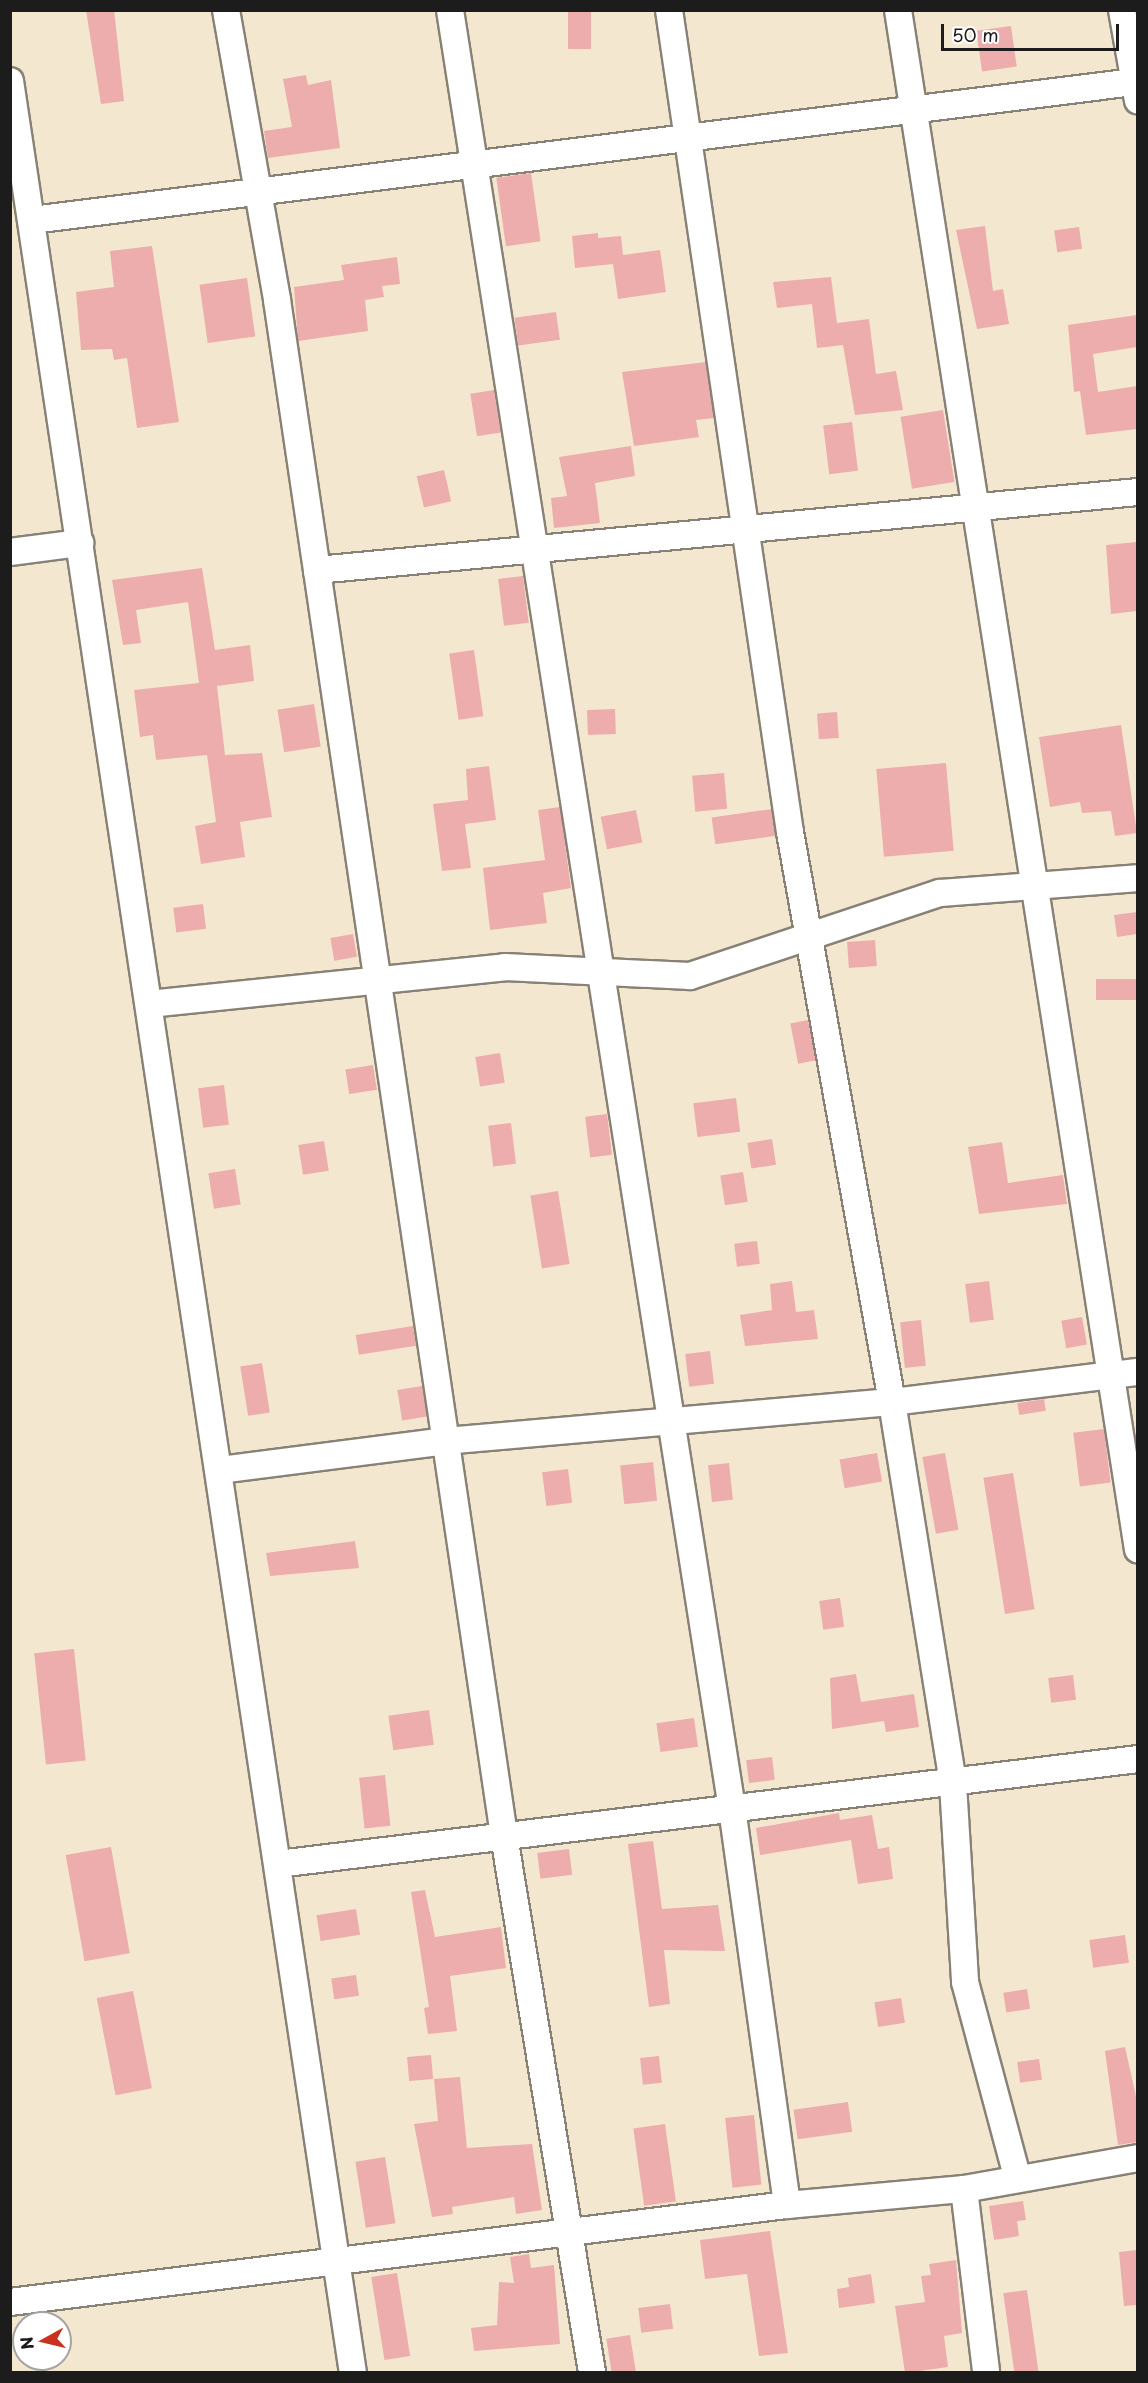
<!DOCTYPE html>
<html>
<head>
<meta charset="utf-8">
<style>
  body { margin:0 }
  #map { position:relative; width:1148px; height:2383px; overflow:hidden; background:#f4e7d0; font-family:"Playpen Sans",sans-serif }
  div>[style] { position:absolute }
  .building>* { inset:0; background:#edadac; transform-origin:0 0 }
  .roads { filter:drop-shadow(2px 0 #888276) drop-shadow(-2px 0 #888276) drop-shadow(0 2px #888276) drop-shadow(0 -2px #888276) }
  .minor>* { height:26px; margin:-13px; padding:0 13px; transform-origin:13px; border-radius:13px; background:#fff }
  span { translate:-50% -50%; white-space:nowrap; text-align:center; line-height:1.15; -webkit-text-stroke:4.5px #fff; paint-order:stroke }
  .frame { position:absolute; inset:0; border:12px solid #1c1c1c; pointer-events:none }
  .north { position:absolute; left:12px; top:2311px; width:60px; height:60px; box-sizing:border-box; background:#fff; border:2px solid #a4a4a4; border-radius:50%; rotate:262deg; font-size:16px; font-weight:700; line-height:24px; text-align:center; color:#1c1c1c }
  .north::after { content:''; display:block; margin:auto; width:21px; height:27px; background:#c8321e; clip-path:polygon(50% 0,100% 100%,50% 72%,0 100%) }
  .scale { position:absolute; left:941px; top:24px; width:178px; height:27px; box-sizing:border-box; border:3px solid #1c1c1c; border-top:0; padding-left:8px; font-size:18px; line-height:21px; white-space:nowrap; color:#1c1c1c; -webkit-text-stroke:4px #fff; paint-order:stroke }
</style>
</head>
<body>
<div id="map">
  <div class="building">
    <div style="clip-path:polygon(86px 10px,114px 10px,124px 101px,101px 104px)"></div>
    <div style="left:568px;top:10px;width:23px;height:39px"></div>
    <div style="left:1011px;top:26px;width:41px;height:35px;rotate:82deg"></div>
    <div style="clip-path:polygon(306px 75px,308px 85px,331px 80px,340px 148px,268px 158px,264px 131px,292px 127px,283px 79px)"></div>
    <div style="left:531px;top:173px;width:69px;height:35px;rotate:82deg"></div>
    <div style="clip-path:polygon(985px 226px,993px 291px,1003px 289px,1009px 324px,977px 329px,956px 230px)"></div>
    <div style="left:1079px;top:227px;width:22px;height:25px;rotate:82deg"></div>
    <div style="clip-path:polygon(598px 233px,598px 238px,621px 236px,623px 255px,660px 250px,666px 292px,618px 299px,613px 264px,575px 268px,572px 236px)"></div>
    <div style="clip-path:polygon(152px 246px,179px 422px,137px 428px,127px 358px,114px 360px,112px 349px,81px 350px,76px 292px,114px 287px,110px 251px)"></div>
    <div style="clip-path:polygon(397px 257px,400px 284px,382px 286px,384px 297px,365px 300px,368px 331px,298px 341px,294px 287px,344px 280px,341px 265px)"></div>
    <div style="clip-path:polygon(831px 277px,837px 323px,869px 319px,876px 374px,896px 371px,903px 410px,855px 415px,843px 345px,817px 348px,812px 304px,777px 308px,773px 282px)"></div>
    <div style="left:247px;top:278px;width:59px;height:48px;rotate:82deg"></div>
    <div style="left:556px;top:312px;width:28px;height:42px;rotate:82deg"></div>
    <div style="clip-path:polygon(1137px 315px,1137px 347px,1093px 354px,1098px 392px,1137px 386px,1137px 429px,1086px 435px,1080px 391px,1074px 392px,1068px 325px)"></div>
    <div style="clip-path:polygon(706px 362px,714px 418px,696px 420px,699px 437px,634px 446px,622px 372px)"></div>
    <div style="left:494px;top:390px;width:43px;height:24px;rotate:81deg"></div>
    <div style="left:943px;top:410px;width:73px;height:43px;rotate:81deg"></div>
    <div style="left:852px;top:422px;width:49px;height:29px;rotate:83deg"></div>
    <div style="clip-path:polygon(631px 446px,635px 476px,595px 483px,600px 523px,554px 528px,551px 498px,567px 496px,559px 457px)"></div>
    <div style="left:444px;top:470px;width:32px;height:28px;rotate:77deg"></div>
    <div style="clip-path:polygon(1137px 542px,1137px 611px,1111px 614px,1106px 545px)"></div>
    <div style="clip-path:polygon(202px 568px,215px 650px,250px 645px,254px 681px,217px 686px,225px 755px,262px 753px,272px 817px,240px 822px,245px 857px,201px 864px,195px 826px,216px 822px,207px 755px,156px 760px,153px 735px,140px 737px,134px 690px,199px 683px,188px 602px,136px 610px,141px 643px,123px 645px,112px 580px)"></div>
    <div style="left:523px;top:576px;width:47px;height:25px;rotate:83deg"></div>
    <div style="left:474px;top:650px;width:67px;height:25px;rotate:82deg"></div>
    <div style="left:314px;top:704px;width:43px;height:37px;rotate:81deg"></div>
    <div style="left:615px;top:709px;width:25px;height:28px;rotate:88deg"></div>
    <div style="left:837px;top:712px;width:26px;height:20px;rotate:86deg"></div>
    <div style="clip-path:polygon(1121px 725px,1137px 833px,1115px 836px,1111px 811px,1082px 813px,1080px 802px,1050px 807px,1039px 737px)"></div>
    <div style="left:946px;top:763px;width:88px;height:70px;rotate:85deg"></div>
    <div style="clip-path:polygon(489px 766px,496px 820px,465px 824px,471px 868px,442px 871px,433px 804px,468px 800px,466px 769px)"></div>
    <div style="left:724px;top:773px;width:36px;height:32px;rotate:85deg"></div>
    <div style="clip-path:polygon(560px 807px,571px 888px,543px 893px,547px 923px,490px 930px,483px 868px,545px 860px,538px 810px)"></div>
    <div style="left:772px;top:809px;width:27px;height:61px;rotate:82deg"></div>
    <div style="left:636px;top:810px;width:33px;height:36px;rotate:79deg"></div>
    <div style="left:203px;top:904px;width:25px;height:30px;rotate:83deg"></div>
    <div style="clip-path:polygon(1137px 912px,1137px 934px,1117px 937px,1114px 915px)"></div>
    <div style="left:353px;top:934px;width:23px;height:23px;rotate:80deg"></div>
    <div style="left:875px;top:940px;width:26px;height:28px;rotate:86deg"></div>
    <div style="left:1137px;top:979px;width:21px;height:41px;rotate:90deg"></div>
    <div style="left:808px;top:1020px;width:41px;height:18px;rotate:79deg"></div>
    <div style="left:500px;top:1053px;width:30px;height:25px;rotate:81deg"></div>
    <div style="left:373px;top:1065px;width:25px;height:28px;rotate:81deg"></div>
    <div style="left:224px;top:1085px;width:40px;height:26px;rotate:83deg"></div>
    <div style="left:736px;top:1098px;width:34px;height:43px;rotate:83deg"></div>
    <div style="left:607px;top:1114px;width:41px;height:22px;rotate:83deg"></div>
    <div style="left:511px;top:1123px;width:41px;height:23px;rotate:83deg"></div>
    <div style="left:772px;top:1139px;width:26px;height:25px;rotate:81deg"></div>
    <div style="left:324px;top:1141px;width:30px;height:26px;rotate:81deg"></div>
    <div style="clip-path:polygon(1002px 1142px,1008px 1183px,1063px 1175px,1067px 1204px,979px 1214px,968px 1147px)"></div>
    <div style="left:235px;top:1169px;width:36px;height:27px;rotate:81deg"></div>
    <div style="left:743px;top:1172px;width:30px;height:23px;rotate:81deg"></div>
    <div style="left:558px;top:1191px;width:74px;height:28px;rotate:81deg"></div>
    <div style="left:757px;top:1241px;width:23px;height:23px;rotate:83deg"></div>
    <div style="clip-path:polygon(792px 1281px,796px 1312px,814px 1310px,818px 1339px,745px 1346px,740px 1315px,772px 1310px,770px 1284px)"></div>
    <div style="left:989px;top:1281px;width:39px;height:24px;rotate:83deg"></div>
    <div style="left:1082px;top:1317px;width:28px;height:21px;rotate:80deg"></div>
    <div style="left:921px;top:1320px;width:46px;height:21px;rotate:84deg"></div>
    <div style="left:413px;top:1326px;width:20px;height:58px;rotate:81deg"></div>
    <div style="left:710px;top:1351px;width:33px;height:25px;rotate:83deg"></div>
    <div style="left:262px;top:1363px;width:50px;height:22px;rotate:81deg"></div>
    <div style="left:422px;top:1386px;width:31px;height:25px;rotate:81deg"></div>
    <div style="left:1044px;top:1399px;width:12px;height:27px;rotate:81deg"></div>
    <div style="left:1104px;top:1429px;width:54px;height:31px;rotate:83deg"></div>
    <div style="left:877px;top:1453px;width:29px;height:38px;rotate:80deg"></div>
    <div style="left:945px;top:1453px;width:78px;height:23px;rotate:80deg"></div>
    <div style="left:653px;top:1462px;width:39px;height:33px;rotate:84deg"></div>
    <div style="left:729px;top:1463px;width:37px;height:21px;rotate:84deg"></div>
    <div style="left:568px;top:1469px;width:34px;height:26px;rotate:83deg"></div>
    <div style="left:1013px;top:1473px;width:138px;height:30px;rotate:81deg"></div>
    <div style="clip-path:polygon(355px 1541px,359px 1568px,270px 1576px,266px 1553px)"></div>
    <div style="left:840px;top:1598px;width:29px;height:21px;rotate:82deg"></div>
    <div style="left:74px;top:1649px;width:112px;height:40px;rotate:84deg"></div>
    <div style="clip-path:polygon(856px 1674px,861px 1702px,914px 1694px,919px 1727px,886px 1732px,884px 1721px,832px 1729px,830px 1678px)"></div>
    <div style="left:1073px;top:1675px;width:25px;height:25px;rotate:83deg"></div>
    <div style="left:429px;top:1710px;width:35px;height:41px;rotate:82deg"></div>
    <div style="left:694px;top:1718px;width:29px;height:38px;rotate:82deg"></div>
    <div style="left:772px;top:1757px;width:23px;height:26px;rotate:83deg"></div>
    <div style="left:385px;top:1775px;width:51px;height:26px;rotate:84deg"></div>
    <div style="clip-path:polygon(839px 1813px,840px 1820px,872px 1815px,878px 1849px,889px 1847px,893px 1879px,858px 1884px,851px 1840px,760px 1855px,756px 1828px)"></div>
    <div style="clip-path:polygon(653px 1841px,662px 1909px,718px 1905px,725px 1951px,664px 1950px,670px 2004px,649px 2007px,628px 1844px)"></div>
    <div style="left:111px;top:1847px;width:108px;height:46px;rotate:80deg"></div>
    <div style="left:569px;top:1849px;width:26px;height:32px;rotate:83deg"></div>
    <div style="clip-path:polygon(425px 1890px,435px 1937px,501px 1927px,506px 1968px,450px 1976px,457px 2031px,428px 2034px,424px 2008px,429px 2007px,411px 1892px)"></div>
    <div style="left:356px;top:1909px;width:26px;height:40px;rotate:81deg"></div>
    <div style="left:1125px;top:1935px;width:28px;height:36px;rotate:82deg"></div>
    <div style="left:356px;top:1975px;width:21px;height:25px;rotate:82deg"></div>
    <div style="left:1027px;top:1989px;width:20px;height:24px;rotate:81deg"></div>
    <div style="left:133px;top:1991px;width:99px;height:37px;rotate:79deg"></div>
    <div style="left:901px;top:1998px;width:25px;height:27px;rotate:81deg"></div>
    <div style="clip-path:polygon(1125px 2047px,1137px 2101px,1137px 2142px,1118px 2145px,1105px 2051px)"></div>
    <div style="left:431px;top:2055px;width:24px;height:24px;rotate:85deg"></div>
    <div style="left:659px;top:2056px;width:27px;height:19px;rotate:84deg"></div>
    <div style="left:1039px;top:2059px;width:21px;height:22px;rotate:82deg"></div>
    <div style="clip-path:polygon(460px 2077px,467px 2148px,532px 2144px,542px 2210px,516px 2214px,514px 2197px,452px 2207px,453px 2214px,432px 2217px,414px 2124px,438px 2121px,434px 2079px)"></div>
    <div style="left:848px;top:2102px;width:30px;height:55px;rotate:82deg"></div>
    <div style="left:754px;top:2115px;width:70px;height:29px;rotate:84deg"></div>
    <div style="left:665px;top:2124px;width:78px;height:32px;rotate:82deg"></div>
    <div style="left:385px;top:2157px;width:67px;height:30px;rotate:81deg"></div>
    <div style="clip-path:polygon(1023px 2201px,1026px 2220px,1017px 2221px,1019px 2236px,994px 2240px,989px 2206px)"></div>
    <div style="clip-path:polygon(770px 2231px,788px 2353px,759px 2356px,747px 2274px,705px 2279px,700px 2240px)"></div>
    <div style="clip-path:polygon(1137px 2250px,1137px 2305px,1124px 2306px,1119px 2252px)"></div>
    <div style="clip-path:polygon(529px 2254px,531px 2268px,554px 2265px,560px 2344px,474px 2351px,471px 2328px,497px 2325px,499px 2282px,514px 2283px,510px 2257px)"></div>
    <div style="clip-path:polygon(956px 2260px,962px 2333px,944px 2336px,948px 2367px,905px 2373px,895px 2306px,925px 2302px,921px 2276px,931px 2275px,929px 2264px)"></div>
    <div style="left:397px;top:2273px;width:84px;height:26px;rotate:81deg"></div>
    <div style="clip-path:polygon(871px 2274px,875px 2303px,839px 2308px,837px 2289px,849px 2287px,848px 2278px)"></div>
    <div style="left:1027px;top:2290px;width:84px;height:24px;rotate:82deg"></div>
    <div style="left:670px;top:2304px;width:25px;height:32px;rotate:83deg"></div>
    <div style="left:630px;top:2335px;width:38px;height:24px;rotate:81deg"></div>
  </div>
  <div class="roads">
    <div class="minor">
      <div style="left:226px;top:10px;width:294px;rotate:80deg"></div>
      <div style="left:277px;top:300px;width:1553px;rotate:81.59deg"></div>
      <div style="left:504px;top:1836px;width:543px;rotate:80.68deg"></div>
      <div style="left:450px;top:10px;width:1820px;rotate:81.09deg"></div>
      <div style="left:732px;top:1808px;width:401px;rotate:82.1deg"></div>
      <div style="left:669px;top:10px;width:831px;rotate:81.63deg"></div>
      <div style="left:790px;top:832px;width:579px;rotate:79.85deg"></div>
      <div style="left:892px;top:1402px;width:387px;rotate:80.9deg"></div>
      <div style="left:953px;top:1784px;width:198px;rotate:86.5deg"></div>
      <div style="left:965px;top:1982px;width:201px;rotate:75deg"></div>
      <div style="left:898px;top:10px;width:1558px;rotate:81.14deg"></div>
      <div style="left:1122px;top:10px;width:92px;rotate:80deg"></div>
      <div style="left:10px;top:81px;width:2317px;rotate:81.49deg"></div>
      <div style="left:32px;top:220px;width:1111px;rotate:-7.14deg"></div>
      <div style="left:10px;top:552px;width:71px;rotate:-7.3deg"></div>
      <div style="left:317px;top:570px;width:825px;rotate:-5.43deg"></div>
      <div style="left:149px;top:1004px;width:358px;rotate:-5.9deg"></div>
      <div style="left:505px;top:967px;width:185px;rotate:2.8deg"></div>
      <div style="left:690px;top:976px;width:263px;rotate:-18.4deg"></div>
      <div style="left:940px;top:893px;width:199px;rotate:-4.3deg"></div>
      <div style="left:220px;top:1470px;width:227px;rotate:-7.3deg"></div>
      <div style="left:445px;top:1441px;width:449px;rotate:-5deg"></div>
      <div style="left:892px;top:1402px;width:248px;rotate:-7deg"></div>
      <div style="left:278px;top:1864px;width:866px;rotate:-6.96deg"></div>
      <div style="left:964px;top:2189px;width:184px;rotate:83.1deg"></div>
      <div style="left:10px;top:2302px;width:783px;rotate:-7.12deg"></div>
      <div style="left:787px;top:2205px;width:178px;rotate:-5.2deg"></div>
      <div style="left:964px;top:2189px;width:177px;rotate:-10.1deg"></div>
    </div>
  </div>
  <div class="frame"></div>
  <div class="north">N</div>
  <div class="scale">50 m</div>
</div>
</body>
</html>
